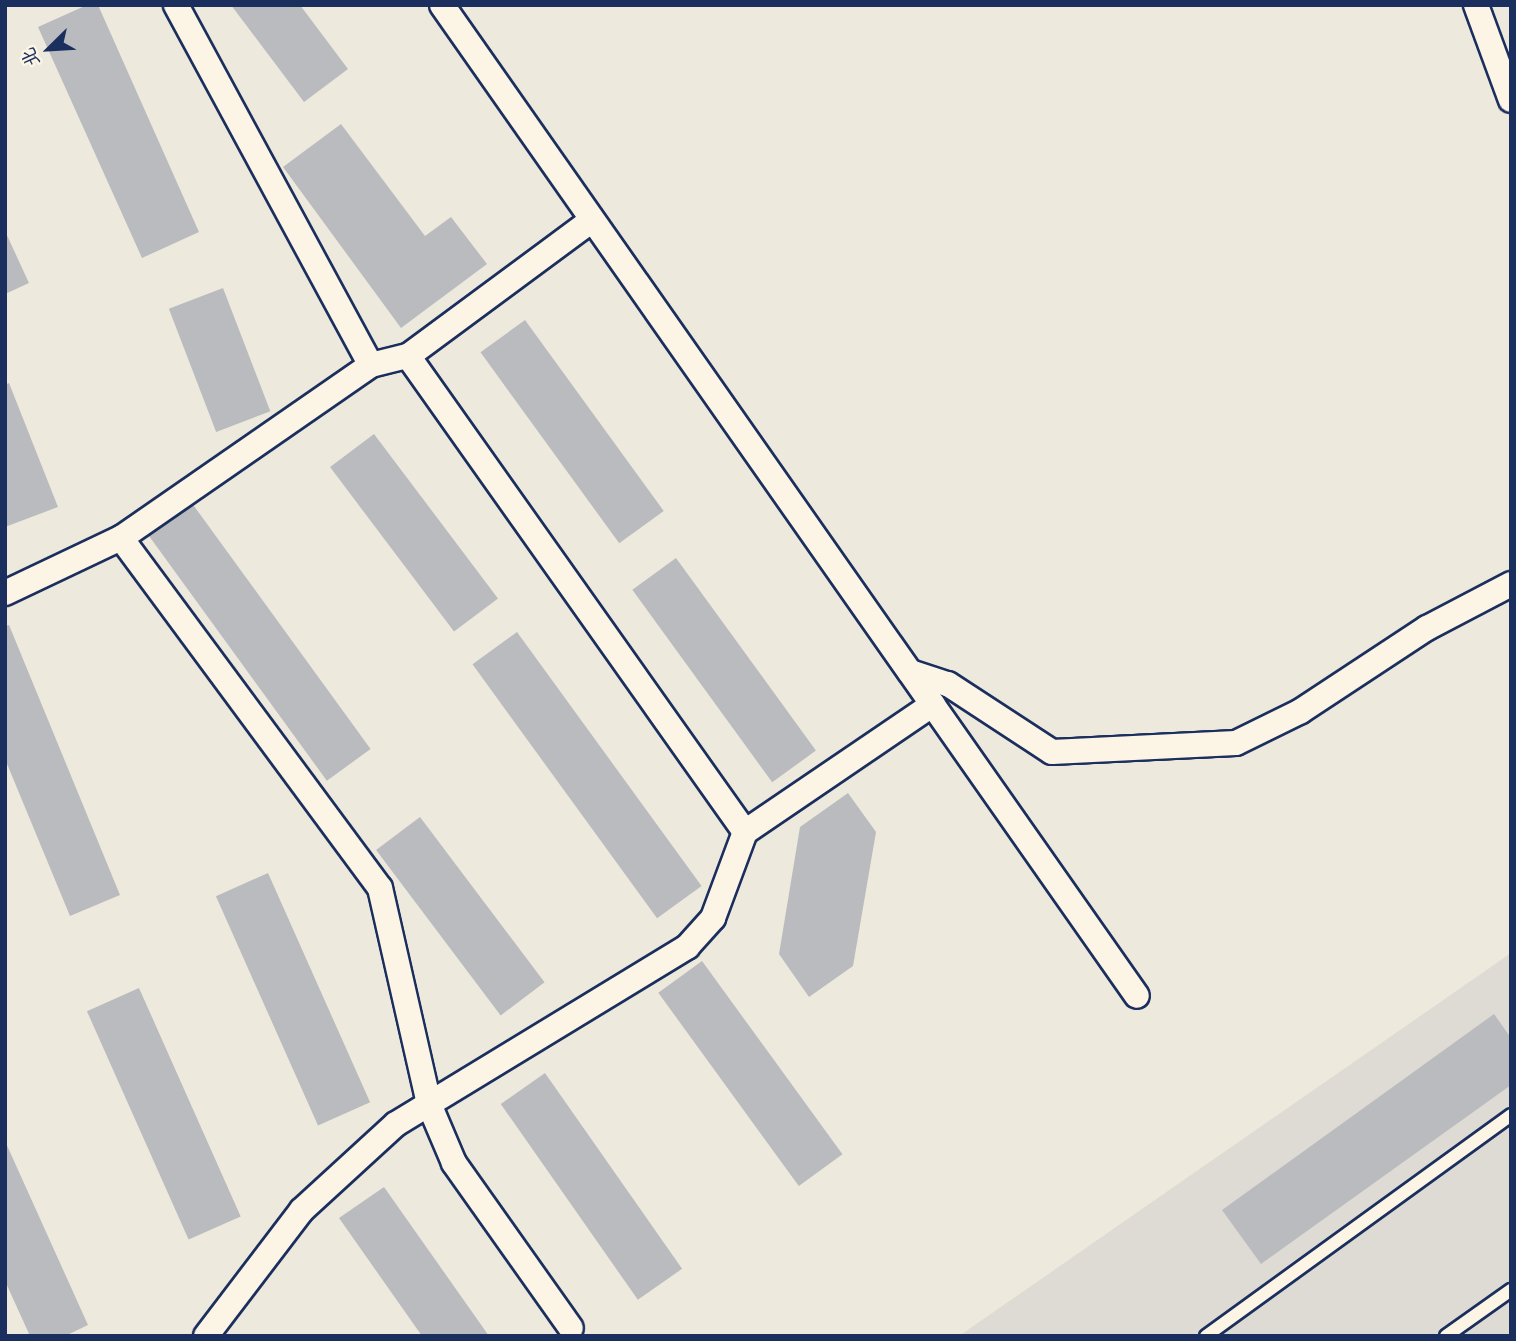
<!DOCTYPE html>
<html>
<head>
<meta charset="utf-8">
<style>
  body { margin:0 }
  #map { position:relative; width:1516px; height:1341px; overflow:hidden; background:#eee9dd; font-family:"Patrick Hand","LXGW WenKai TC",sans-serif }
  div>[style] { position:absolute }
  .built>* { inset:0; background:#dedbd4 }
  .building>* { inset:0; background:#babbbe; transform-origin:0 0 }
  .roads { filter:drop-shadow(2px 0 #1b2f5e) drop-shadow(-2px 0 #1b2f5e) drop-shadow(0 2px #1b2f5e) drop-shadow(0 -2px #1b2f5e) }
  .service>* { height:12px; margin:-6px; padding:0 6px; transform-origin:6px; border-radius:6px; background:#fcf5e5 }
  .minor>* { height:24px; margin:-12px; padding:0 12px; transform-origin:12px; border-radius:12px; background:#fcf5e5 }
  span { translate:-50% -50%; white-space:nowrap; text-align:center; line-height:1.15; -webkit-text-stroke:6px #fcf5e5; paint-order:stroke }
  .frame { position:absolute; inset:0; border:7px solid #1b2f5e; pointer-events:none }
  .north { position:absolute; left:14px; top:14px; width:70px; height:70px; -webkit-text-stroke:5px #fcf5e5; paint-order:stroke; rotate:246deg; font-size:19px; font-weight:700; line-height:28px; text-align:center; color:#1b2f5e }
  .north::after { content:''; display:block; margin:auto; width:24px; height:32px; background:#1b2f5e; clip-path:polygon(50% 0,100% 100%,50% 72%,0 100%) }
</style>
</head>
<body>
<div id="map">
  <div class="built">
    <div style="clip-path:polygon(1511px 953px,1511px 1336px,959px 1336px)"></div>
  </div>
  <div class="building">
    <div style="clip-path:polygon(87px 5px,98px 5px,199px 232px,142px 258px,38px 27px)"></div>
    <div style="clip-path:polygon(231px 5px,300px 5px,348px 69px,304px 102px)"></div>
    <div style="clip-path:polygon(341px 124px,425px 236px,451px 217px,487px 264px,401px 328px,283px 167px)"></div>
    <div style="clip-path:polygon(5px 231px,29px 283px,5px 294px)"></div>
    <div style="left:223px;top:288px;width:132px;height:58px;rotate:69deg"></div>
    <div style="left:525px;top:320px;width:236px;height:55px;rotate:54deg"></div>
    <div style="clip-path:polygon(9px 383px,58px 507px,5px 527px,5px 385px)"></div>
    <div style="left:374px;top:434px;width:206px;height:55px;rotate:53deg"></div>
    <div style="left:186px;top:495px;width:314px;height:54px;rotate:54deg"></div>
    <div style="left:676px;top:558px;width:238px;height:54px;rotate:54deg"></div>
    <div style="clip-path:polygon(9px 625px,120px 895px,70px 916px,5px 759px,5px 626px)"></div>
    <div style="left:517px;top:632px;width:314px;height:55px;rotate:54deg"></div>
    <div style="clip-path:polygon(848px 793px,876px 832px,853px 966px,809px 997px,779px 954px,800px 827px)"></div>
    <div style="left:420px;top:817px;width:207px;height:55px;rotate:53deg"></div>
    <div style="left:268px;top:873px;width:251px;height:57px;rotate:66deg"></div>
    <div style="left:702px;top:961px;width:239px;height:54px;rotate:54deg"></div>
    <div style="left:139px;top:988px;width:250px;height:57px;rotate:66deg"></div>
    <div style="clip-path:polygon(1494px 1014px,1511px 1038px,1511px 1085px,1261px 1264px,1222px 1210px)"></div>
    <div style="left:545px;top:1073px;width:239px;height:54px;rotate:55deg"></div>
    <div style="clip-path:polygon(5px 1141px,88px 1325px,65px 1336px,30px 1336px,5px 1281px)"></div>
    <div style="clip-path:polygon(384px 1187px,489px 1336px,422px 1336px,339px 1218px)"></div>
  </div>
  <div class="roads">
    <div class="service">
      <div style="left:1206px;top:1336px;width:377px;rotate:-35.9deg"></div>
      <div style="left:1446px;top:1336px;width:80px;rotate:-35.3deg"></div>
    </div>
    <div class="minor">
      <div style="left:176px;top:5px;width:409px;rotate:61.6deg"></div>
      <div style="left:371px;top:365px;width:38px;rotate:-14deg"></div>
      <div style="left:442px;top:5px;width:1210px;rotate:54.96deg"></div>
      <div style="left:1476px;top:5px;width:101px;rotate:69.8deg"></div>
      <div style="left:592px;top:220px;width:229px;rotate:143.5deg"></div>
      <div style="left:408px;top:356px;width:583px;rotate:54.7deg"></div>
      <div style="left:121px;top:538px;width:435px;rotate:53.5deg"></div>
      <div style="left:380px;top:888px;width:221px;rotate:77.2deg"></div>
      <div style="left:429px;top:1104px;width:64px;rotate:67deg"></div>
      <div style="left:454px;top:1163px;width:202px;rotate:54.7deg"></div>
      <div style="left:5px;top:593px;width:128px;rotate:-25.4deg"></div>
      <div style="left:121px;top:538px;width:304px;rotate:-34.7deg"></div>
      <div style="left:910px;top:672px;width:40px;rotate:18deg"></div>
      <div style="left:948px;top:684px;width:124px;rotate:33.2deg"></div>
      <div style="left:1052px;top:752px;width:184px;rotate:-2.8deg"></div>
      <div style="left:1236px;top:743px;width:72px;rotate:-26.2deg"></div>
      <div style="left:1301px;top:711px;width:151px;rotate:-33.4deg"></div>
      <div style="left:1427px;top:628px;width:95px;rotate:-27.6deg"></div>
      <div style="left:206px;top:1336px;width:158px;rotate:-52.7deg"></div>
      <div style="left:302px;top:1210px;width:127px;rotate:-42.5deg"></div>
      <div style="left:396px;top:1124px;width:341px;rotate:-31.3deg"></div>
      <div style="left:687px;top:947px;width:39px;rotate:-48deg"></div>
      <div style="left:713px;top:918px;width:92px;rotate:-69.6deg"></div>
      <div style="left:745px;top:832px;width:227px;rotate:-34.2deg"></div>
    </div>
  </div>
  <div class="frame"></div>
  <div class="north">北</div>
</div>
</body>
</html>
